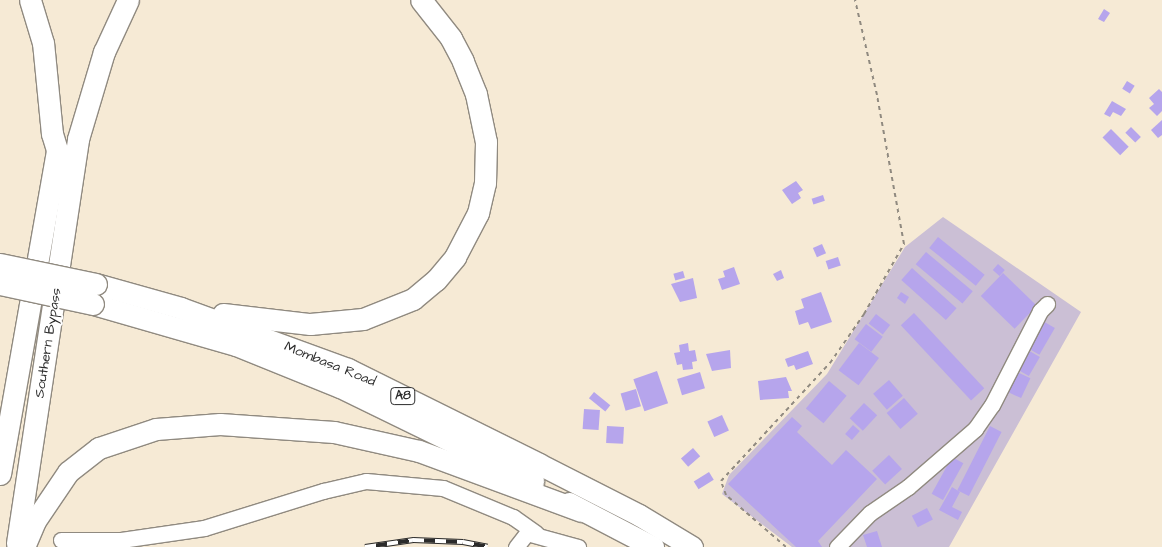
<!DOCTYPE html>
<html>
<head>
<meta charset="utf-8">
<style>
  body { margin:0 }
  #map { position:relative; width:1162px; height:547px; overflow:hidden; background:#f6ead5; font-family:"Architects Daughter",sans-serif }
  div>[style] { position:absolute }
  .industrial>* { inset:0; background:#cbbfd5 }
  .building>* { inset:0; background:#b6a5ec; transform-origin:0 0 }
  .path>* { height:2px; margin-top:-1px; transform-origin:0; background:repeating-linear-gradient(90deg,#908a80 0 4px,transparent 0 8px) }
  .roads { filter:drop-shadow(1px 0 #908a80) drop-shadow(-1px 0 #908a80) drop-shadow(0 1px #908a80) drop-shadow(0 -1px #908a80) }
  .minor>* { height:15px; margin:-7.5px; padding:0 7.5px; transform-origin:7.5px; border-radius:7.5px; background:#fff }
  .highway>* { height:21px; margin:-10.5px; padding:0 10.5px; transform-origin:10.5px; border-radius:10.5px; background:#fff }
  .rail>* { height:5.5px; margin-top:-2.75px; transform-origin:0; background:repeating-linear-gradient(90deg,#fff 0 11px,#2b2b2b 0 22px); box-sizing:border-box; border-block:1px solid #2b2b2b }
  .bridges { filter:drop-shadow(1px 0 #908a80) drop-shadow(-1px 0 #908a80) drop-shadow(0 1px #908a80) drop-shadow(0 -1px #908a80) }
  .highway-bridge>* { height:21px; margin:-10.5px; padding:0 10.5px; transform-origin:10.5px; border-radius:10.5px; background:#fff }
  span { translate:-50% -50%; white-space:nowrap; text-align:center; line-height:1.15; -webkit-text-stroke:4px #fff; paint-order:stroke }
  .shield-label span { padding:1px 4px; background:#fff; border:1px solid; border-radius:4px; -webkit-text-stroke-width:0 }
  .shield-label { font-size:12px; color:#2b2b2b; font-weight:700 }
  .street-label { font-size:14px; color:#2b2b2b }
</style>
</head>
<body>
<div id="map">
  <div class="industrial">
    <div style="clip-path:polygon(943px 217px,1081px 312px,949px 547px,792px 547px,722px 494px,729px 475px,827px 374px,905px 247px)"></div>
  </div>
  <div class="building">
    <div style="clip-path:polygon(1104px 9px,1110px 13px,1104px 22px,1098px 19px)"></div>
    <div style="left:1127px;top:81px;width:9px;height:9px;rotate:32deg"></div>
    <div style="clip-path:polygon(1159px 89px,1162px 92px,1162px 111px,1157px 116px,1149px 108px,1154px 104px,1149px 98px)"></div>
    <div style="clip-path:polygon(1112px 101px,1126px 109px,1121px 116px,1113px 112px,1110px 117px,1104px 114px)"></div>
    <div style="clip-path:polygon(1162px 120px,1162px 135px,1158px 138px,1151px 130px)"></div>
    <div style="left:1131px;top:127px;width:14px;height:8px;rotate:45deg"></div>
    <div style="left:1111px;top:129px;width:25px;height:12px;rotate:45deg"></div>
    <div style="clip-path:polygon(796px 181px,803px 190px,798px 193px,801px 198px,792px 204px,782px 190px)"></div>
    <div style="left:823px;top:195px;width:6px;height:12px;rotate:72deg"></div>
    <div style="left:938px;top:237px;width:60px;height:14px;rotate:39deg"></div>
    <div style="left:822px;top:244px;width:10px;height:10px;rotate:66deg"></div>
    <div style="left:926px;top:252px;width:61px;height:16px;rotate:40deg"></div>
    <div style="left:838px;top:257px;width:9px;height:13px;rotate:72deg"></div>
    <div style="left:998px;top:264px;width:9px;height:8px;rotate:41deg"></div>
    <div style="clip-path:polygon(734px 267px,740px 284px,722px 290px,718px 279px,725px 277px,723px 271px)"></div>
    <div style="left:912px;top:268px;width:60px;height:16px;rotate:42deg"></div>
    <div style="clip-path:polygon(781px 270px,784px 278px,777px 281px,773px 274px)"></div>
    <div style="left:683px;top:271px;width:7px;height:10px;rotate:74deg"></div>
    <div style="left:1003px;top:273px;width:47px;height:32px;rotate:44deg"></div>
    <div style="clip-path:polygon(693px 278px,697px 298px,680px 302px,671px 284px)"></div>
    <div style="clip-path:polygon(821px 292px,832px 322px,811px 329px,808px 322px,799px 325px,795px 311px,804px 308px,801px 299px)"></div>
    <div style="clip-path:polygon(901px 292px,909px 297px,905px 304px,897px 298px)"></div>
    <div style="left:914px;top:313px;width:103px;height:18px;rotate:47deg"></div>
    <div style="left:876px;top:314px;width:18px;height:12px;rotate:38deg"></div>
    <div style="left:1041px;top:320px;width:16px;height:31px;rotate:30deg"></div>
    <div style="left:866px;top:324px;width:21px;height:19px;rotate:37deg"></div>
    <div style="clip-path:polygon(688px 343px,689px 351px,695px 350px,697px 361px,692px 362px,693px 369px,683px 370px,682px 364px,677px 365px,674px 353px,680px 352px,679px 345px)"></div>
    <div style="left:859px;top:343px;width:25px;height:34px;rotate:37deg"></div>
    <div style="left:1026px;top:349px;width:16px;height:22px;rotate:30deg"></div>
    <div style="clip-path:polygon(730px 350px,731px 368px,712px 371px,706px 354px)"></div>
    <div style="clip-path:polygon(808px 351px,813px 364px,796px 370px,794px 365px,788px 367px,785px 359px)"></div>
    <div style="left:657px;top:371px;width:34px;height:25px;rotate:71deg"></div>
    <div style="left:1015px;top:371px;width:17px;height:22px;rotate:25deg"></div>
    <div style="left:700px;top:372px;width:17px;height:24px;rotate:73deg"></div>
    <div style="clip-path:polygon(786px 377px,792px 391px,788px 391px,789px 398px,760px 400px,758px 381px)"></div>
    <div style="left:889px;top:380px;width:21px;height:21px;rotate:49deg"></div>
    <div style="left:829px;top:381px;width:23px;height:36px;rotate:40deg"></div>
    <div style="left:636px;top:389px;width:18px;height:16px;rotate:74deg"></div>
    <div style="left:594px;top:392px;width:21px;height:8px;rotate:39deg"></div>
    <div style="left:904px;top:398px;width:21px;height:23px;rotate:49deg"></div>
    <div style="left:864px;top:403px;width:18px;height:21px;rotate:43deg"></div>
    <div style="left:584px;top:409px;width:16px;height:20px;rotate:4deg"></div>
    <div style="left:722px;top:415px;width:17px;height:16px;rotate:66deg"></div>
    <div style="clip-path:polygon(792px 417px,802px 426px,797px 432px,832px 465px,846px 450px,877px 479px,818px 541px,822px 547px,796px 547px,728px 484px)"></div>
    <div style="left:853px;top:425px;width:9px;height:12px;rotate:41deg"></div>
    <div style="left:607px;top:426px;width:17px;height:17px;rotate:3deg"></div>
    <div style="left:990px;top:426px;width:13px;height:72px;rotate:27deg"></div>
    <div style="left:693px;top:448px;width:11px;height:16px;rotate:49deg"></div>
    <div style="left:889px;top:455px;width:19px;height:23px;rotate:47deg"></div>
    <div style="left:952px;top:457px;width:13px;height:42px;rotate:29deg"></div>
    <div style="left:709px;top:472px;width:9px;height:18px;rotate:58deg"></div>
    <div style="clip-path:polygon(952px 487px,960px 492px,952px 507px,962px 512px,958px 520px,939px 510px)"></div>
    <div style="left:927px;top:508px;width:13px;height:17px;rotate:63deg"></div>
    <div style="clip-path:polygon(877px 531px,882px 547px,867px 547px,863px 535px)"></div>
  </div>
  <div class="path">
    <div style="left:786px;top:547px;width:79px;rotate:-139.1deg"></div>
    <div style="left:726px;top:495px;width:15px;rotate:-110deg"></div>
    <div style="left:721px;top:481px;width:161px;rotate:-47.3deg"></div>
    <div style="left:830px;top:363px;width:60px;rotate:-55.2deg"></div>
    <div style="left:864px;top:314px;width:81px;rotate:-60.3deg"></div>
    <div style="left:904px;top:244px;width:151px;rotate:-100.3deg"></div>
    <div style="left:877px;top:95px;width:98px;rotate:-103deg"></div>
  </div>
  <div class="roads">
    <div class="minor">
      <div style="left:61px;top:540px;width:60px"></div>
      <div style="left:121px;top:540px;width:84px;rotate:-8.2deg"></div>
      <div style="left:204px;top:528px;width:125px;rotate:-17.3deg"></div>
      <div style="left:323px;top:491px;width:44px;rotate:-13.1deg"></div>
      <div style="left:366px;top:481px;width:77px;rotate:5.2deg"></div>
      <div style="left:443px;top:488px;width:76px;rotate:22.5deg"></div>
      <div style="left:513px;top:517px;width:28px;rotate:35deg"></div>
      <div style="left:516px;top:547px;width:18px;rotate:-52deg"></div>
      <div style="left:527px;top:533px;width:53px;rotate:15.4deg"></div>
      <div style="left:837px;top:547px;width:47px;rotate:-45.9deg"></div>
      <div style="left:870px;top:513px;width:46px;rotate:-34.4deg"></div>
      <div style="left:908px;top:487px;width:89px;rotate:-40.9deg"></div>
      <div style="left:975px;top:429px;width:29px;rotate:-55deg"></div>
      <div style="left:992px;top:405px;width:106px;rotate:-62.9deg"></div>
      <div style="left:1040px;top:311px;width:10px;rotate:-45deg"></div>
    </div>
    <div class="highway">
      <div style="left:96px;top:284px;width:88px;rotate:15.8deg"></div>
      <div style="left:181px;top:308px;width:178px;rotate:20.1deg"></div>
      <div style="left:348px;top:369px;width:213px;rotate:26.4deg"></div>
      <div style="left:539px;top:464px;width:112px;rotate:27deg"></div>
      <div style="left:639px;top:515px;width:62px;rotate:31.1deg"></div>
      <div style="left:93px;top:304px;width:149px;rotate:16deg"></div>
      <div style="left:236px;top:345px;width:112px;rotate:22deg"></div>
      <div style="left:340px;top:387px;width:215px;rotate:26deg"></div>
      <div style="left:223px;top:314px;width:88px;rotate:6.6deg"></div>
      <div style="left:310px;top:324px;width:53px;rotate:-5.4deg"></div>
      <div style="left:363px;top:319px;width:54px;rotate:-21.8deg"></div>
      <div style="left:413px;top:299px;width:30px;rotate:-40deg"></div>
      <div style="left:436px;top:280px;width:30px;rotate:-50deg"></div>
      <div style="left:455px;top:257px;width:50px;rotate:-62.4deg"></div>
      <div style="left:478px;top:213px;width:31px;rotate:-77deg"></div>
      <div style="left:485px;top:183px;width:41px;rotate:-88.6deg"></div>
      <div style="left:486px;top:142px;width:49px;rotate:-101.8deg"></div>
      <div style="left:476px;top:94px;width:35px;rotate:-112deg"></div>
      <div style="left:463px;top:61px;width:26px;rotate:-118deg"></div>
      <div style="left:451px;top:38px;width:48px;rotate:-128.3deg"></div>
      <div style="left:0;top:474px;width:329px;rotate:-80deg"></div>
      <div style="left:57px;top:150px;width:17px;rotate:-107deg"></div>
      <div style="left:52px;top:134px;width:91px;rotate:-95.6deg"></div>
      <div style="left:43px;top:43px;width:45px;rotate:-106.8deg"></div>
      <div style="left:569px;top:503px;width:95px;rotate:27.6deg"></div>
      <div style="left:17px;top:543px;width:409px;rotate:-81.4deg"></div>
      <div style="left:78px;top:139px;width:91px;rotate:-73.4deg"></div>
      <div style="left:104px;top:52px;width:57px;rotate:-65.2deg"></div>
      <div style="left:24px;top:547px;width:28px;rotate:-67deg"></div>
      <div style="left:35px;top:521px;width:59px;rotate:-56deg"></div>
      <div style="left:68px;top:472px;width:39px;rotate:-38deg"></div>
      <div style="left:99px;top:448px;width:60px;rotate:-18.4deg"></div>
      <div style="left:156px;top:429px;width:64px;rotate:-4.5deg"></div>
      <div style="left:220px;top:424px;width:114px;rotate:4deg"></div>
      <div style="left:334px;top:432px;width:87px;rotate:12.6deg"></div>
      <div style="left:419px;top:451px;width:173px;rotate:20.3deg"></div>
    </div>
  </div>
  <div class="rail">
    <div style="left:365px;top:547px;width:49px;rotate:-8.3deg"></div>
    <div style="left:413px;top:540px;width:50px;rotate:2.3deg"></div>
    <div style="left:463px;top:542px;width:25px;rotate:11deg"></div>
  </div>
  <div class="bridges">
    <div class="highway-bridge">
      <div style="left:0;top:264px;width:98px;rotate:11.8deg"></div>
      <div style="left:0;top:284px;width:95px;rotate:12.1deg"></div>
    </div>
  </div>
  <div class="shield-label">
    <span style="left:403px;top:396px">A8</span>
  </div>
  <div class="street-label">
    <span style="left:48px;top:343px;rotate:-81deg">Southern Bypass</span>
    <span style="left:330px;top:364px;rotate:22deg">Mombasa Road</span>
  </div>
</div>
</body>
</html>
